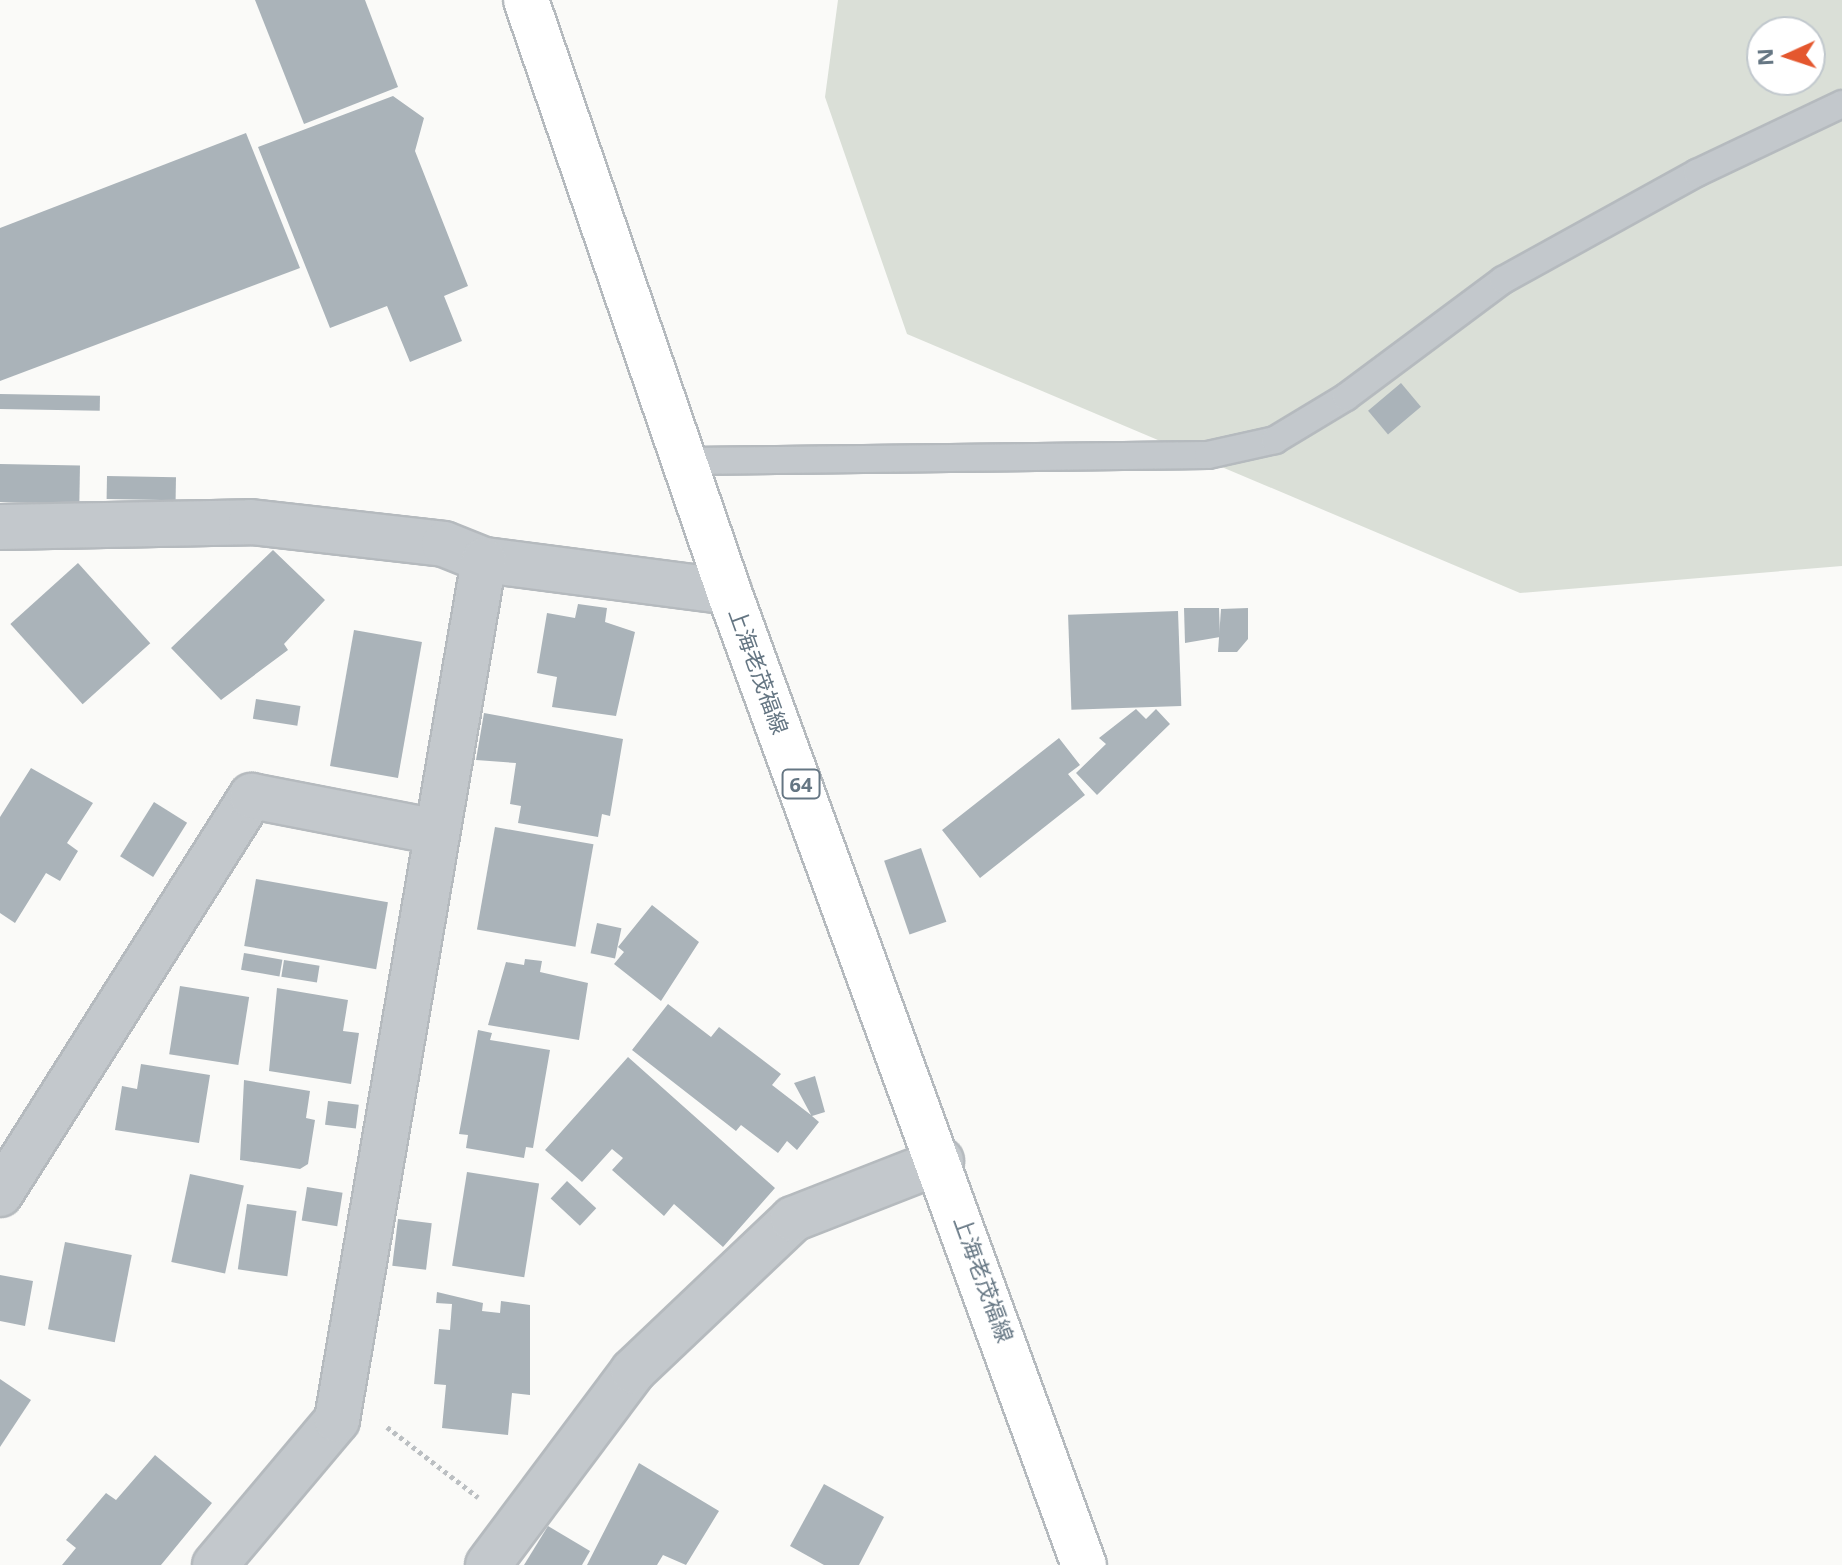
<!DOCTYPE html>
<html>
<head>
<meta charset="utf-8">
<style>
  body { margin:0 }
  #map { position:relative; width:1842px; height:1565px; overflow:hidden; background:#fafaf8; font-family:"Noto Sans","Noto Sans JP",sans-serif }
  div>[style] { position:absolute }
  .green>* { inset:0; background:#dadfd7 }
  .building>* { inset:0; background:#aab3b9; transform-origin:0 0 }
  .path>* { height:5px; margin-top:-2.5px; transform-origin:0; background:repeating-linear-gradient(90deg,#bbbfc2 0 4px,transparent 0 8px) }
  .roads { filter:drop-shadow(2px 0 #b5babe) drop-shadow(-2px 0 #b5babe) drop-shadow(0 2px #b5babe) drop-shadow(0 -2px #b5babe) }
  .service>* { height:26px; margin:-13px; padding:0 13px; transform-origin:13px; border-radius:13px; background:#c3c8cc }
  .minor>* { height:44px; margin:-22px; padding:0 22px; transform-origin:22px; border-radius:22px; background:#c3c8cc }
  .primary>* { height:44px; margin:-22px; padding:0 22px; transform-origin:22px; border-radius:22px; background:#fff }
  span { translate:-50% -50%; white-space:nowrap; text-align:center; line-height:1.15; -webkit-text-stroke:8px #fff; paint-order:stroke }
  .shield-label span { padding:2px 6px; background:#fff; border:2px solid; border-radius:6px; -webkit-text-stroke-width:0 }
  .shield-label { font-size:20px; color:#657683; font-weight:700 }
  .street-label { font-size:22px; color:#657683 }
  .north { position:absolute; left:1746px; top:16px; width:80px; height:80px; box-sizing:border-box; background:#fff; border:2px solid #c1c8cd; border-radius:50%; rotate:267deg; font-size:22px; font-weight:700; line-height:32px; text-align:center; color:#657683 }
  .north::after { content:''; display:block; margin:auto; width:28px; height:36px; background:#e4572e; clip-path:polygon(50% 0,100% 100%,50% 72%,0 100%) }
</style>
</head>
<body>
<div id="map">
  <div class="green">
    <div style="clip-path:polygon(evenodd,838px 0,1842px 0,1842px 566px,1520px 593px,907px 334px,825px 97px,838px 0,1762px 32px,1810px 32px,1810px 80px,1762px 80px,1762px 32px)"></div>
  </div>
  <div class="building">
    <div style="clip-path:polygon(255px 0,365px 0,398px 87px,304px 124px)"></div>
    <div style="clip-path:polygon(393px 96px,424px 118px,415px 151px,468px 286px,444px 296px,462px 341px,410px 362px,387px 306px,330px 328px,258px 147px)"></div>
    <div style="clip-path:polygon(246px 133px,300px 268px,0 381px,0 228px)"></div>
    <div style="left:1401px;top:383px;width:31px;height:43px;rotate:50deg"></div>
    <div style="left:0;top:394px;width:100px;height:15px;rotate:1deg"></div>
    <div style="left:0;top:464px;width:80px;height:38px;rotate:1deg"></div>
    <div style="left:107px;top:476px;width:69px;height:23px;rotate:1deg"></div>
    <div style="clip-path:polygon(273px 550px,325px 600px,284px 644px,288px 650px,221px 700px,171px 648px)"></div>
    <div style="left:78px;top:563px;width:108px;height:91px;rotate:48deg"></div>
    <div style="clip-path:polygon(578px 604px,607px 608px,605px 622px,635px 632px,616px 716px,552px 707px,557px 677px,537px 673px,547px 613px,575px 618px)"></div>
    <div style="clip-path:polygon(1184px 608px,1219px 608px,1220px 637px,1185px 643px)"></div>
    <div style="clip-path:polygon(1248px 608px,1248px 639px,1237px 652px,1218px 652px,1221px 609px)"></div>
    <div style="left:1178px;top:611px;width:95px;height:110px;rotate:88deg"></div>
    <div style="left:354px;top:630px;width:69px;height:138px;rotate:10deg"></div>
    <div style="left:256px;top:699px;width:45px;height:20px;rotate:9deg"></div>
    <div style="clip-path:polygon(1136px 709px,1146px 719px,1156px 709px,1170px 724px,1097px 795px,1076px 773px,1106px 744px,1099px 738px)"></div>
    <div style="clip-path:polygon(484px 713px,623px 739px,610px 816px,602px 814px,598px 837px,518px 823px,521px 806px,510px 804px,516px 763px,476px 760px)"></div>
    <div style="clip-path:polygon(1059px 738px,1080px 765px,1068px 774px,1085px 795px,980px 878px,942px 830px)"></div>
    <div style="clip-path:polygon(31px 768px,93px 803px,67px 843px,78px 851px,60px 881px,46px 873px,15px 923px,0 913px,0 817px)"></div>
    <div style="left:154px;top:802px;width:39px;height:64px;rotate:32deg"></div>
    <div style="left:495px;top:827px;width:100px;height:104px;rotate:10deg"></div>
    <div style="left:921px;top:848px;width:78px;height:39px;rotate:71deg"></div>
    <div style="left:256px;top:879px;width:134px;height:68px;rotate:10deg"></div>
    <div style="clip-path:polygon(652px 905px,699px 942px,661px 1001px,614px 964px,624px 952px,618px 947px)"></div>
    <div style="left:597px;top:923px;width:25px;height:31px;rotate:12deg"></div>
    <div style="left:244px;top:953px;width:39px;height:17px;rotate:10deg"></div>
    <div style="clip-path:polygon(525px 959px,542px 961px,540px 972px,588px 983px,579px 1040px,488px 1025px,506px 962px,524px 965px)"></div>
    <div style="left:284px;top:960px;width:36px;height:17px;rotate:9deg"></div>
    <div style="left:180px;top:986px;width:70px;height:69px;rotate:9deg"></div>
    <div style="clip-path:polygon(277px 988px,348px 1000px,343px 1031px,359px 1033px,351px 1084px,269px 1071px)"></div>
    <div style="clip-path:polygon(668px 1004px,711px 1037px,719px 1027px,781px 1074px,772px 1085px,811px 1115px,794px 1083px,815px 1076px,825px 1112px,812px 1116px,819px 1122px,797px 1150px,787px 1141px,778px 1153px,741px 1125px,736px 1131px,632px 1050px)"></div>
    <div style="clip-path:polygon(478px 1030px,492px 1033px,490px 1040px,550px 1050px,533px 1148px,526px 1147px,524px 1158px,466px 1148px,468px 1135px,459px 1134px)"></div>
    <div style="clip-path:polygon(628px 1057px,775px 1188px,723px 1247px,674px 1204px,664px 1216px,612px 1170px,623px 1158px,612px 1149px,582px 1182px,545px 1150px)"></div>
    <div style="clip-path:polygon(141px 1064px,210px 1075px,199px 1143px,115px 1130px,122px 1086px,137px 1089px)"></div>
    <div style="clip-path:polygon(244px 1080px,310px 1091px,306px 1118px,315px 1120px,308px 1164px,300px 1169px,240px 1160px)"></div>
    <div style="left:328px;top:1101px;width:31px;height:24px;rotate:7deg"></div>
    <div style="left:467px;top:1172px;width:73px;height:95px;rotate:9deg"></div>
    <div style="left:190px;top:1174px;width:55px;height:90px;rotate:12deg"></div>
    <div style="left:567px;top:1181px;width:40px;height:24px;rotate:43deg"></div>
    <div style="left:307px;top:1187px;width:36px;height:34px;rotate:9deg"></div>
    <div style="left:247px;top:1204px;width:50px;height:66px;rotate:8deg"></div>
    <div style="left:398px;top:1219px;width:34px;height:47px;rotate:7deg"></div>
    <div style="left:65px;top:1242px;width:68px;height:89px;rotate:11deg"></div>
    <div style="clip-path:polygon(0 1275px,33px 1281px,25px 1326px,0 1321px)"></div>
    <div style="clip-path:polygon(437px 1292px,483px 1303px,482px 1311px,500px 1313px,501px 1301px,530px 1305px,530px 1395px,512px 1393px,508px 1435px,442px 1428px,446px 1385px,434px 1384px,439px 1329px,450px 1330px,452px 1304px,436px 1303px)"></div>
    <div style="clip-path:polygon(0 1379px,31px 1400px,0 1447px)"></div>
    <div style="clip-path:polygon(155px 1455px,212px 1503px,161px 1565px,62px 1565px,76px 1548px,66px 1540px,106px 1493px,116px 1500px)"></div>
    <div style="clip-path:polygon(639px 1463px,719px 1511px,686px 1565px,663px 1555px,657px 1565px,587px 1565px)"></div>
    <div style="clip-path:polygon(824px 1484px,884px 1517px,859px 1565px,824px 1565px,790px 1546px)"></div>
    <div style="clip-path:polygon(548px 1526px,590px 1551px,582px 1565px,524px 1565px)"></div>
  </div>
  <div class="path">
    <div style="left:387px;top:1427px;width:115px;rotate:37.6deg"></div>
  </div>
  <div class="roads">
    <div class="service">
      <div style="left:690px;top:461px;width:518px;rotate:-0.66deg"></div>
      <div style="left:1208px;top:455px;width:69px;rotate:-12.6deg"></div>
      <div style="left:1275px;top:440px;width:83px;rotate:-31.2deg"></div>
      <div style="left:1346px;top:397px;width:196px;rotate:-36.7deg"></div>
      <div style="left:1503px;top:280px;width:222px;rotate:-28.9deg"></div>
      <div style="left:1697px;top:173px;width:161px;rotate:-25.4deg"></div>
    </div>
    <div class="minor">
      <div style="left:0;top:527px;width:251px;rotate:-1.1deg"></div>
      <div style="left:251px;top:522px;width:194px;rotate:6.5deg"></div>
      <div style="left:444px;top:544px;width:43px;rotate:21.8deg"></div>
      <div style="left:484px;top:560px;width:247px;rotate:7.4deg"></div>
      <div style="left:0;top:1194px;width:471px;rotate:-57.7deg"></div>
      <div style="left:252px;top:796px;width:188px;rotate:11deg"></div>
      <div style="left:215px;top:1565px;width:189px;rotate:-49.9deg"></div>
      <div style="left:337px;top:1420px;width:872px;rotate:-80.3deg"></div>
      <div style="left:488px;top:1565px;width:242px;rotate:-53.2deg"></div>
      <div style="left:633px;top:1371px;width:221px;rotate:-43.5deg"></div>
      <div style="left:793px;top:1219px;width:159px;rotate:-21.4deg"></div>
    </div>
    <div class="primary">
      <div style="left:526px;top:0;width:626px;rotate:71.07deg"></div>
      <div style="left:729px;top:592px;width:1036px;rotate:69.96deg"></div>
    </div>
  </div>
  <div class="shield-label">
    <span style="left:801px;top:784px">64</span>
  </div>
  <div class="street-label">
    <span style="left:759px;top:671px;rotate:70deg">上海老茂福線</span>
    <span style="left:984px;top:1279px;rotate:70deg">上海老茂福線</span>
  </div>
  <div class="north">N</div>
</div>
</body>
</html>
